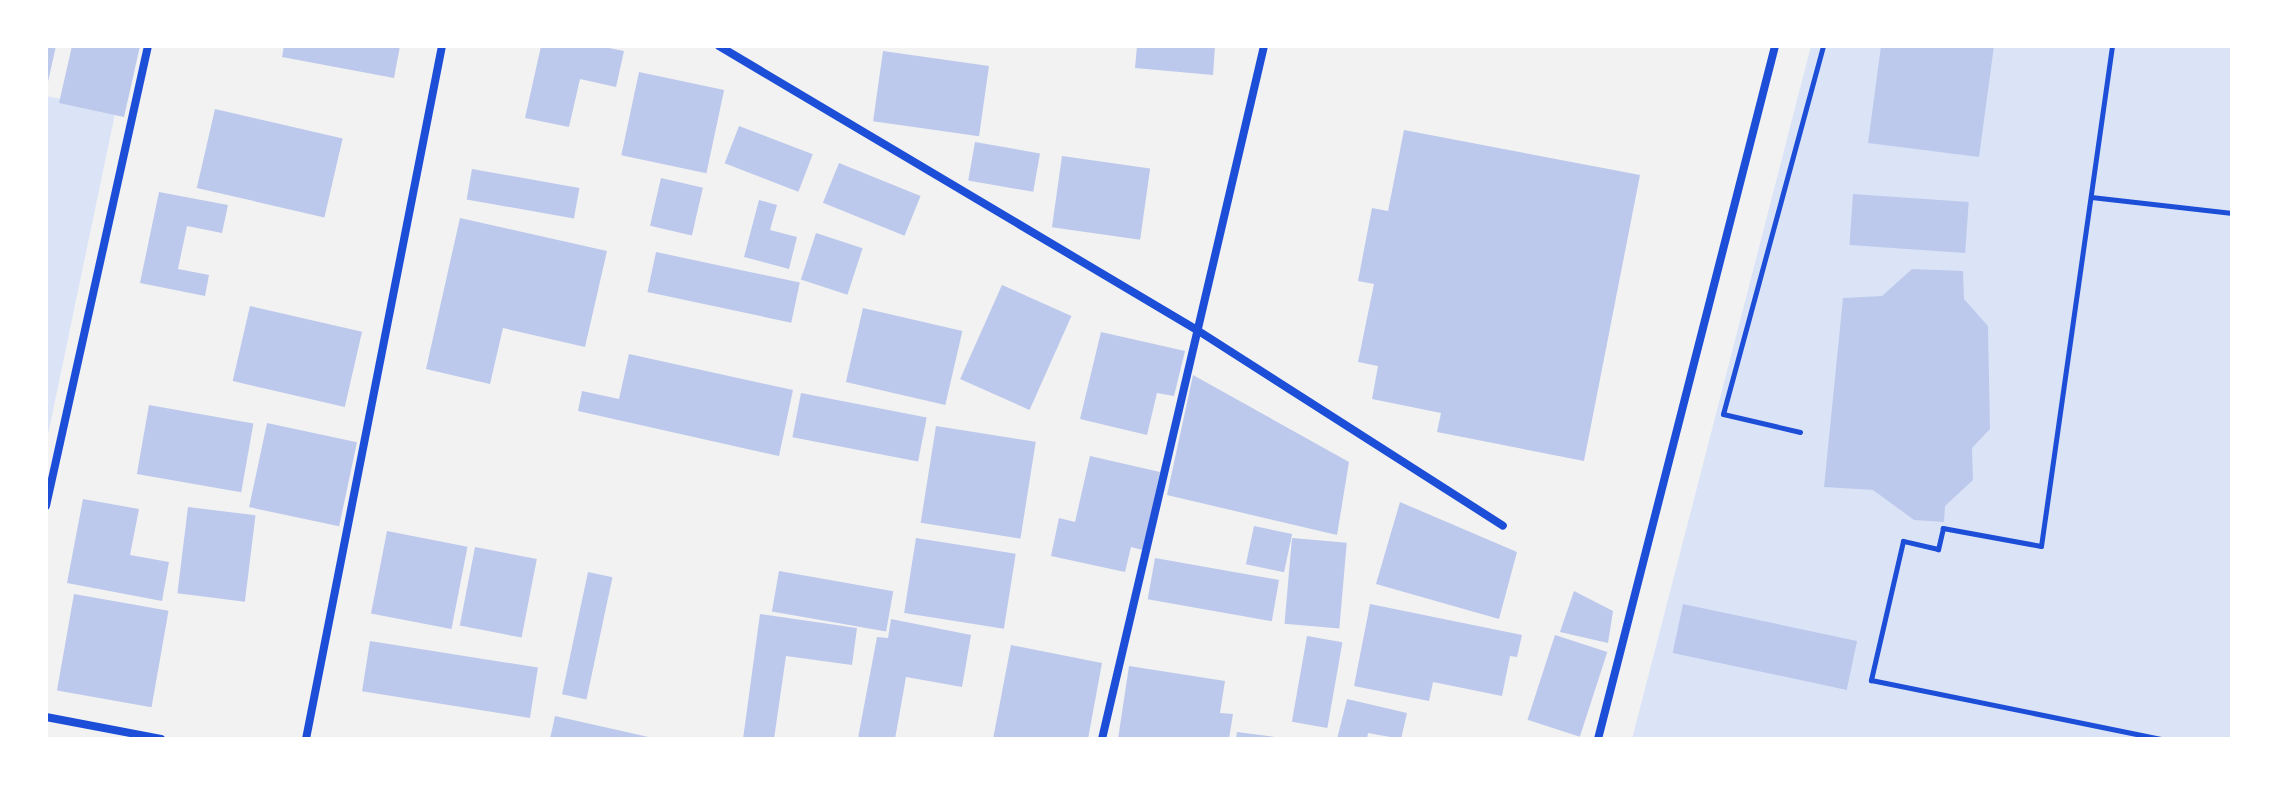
<!DOCTYPE html>
<html>
<head>
<meta charset="utf-8">
<style>
  body { margin:0 }
  #map { position:relative; width:2278px; height:785px; overflow:hidden; background:#f2f2f2; font-family:"Exo 2",sans-serif }
  div>[style] { position:absolute }
  .green>* { inset:0; background:#dbe4f7 }
  .building>* { inset:0; background:#bdc9ec; transform-origin:0 0 }
  .path>* { height:5px; margin:-2.5px; padding:0 2.5px; transform-origin:2.5px; border-radius:2.5px; background:#1d4ed8 }
  .minor>* { height:8px; margin:-4px; padding:0 4px; transform-origin:4px; border-radius:4px; background:#1d4ed8 }
  span { translate:-50% -50%; white-space:nowrap; text-align:center; line-height:1.15; -webkit-text-stroke:6px #fff; paint-order:stroke }
  .frame { position:absolute; inset:0; border:48px solid #fff; pointer-events:none }
</style>
</head>
<body>
<div id="map">
  <div class="green">
    <div style="clip-path:polygon(1811px 46px,2232px 46px,2232px 739px,1632px 739px)"></div>
    <div style="clip-path:polygon(46px 96px,116px 109px,46px 444px)"></div>
  </div>
  <div class="building">
    <div style="clip-path:polygon(46px 46px,56px 46px,47px 86px,46px 86px)"></div>
    <div style="clip-path:polygon(72px 46px,140px 46px,124px 117px,59px 103px)"></div>
    <div style="clip-path:polygon(284px 46px,400px 46px,394px 78px,282px 57px)"></div>
    <div style="clip-path:polygon(541px 46px,599px 46px,624px 51px,616px 87px,580px 79px,569px 127px,525px 118px)"></div>
    <div style="clip-path:polygon(1137px 46px,1215px 46px,1213px 75px,1135px 68px)"></div>
    <div style="clip-path:polygon(1881px 46px,1994px 46px,1979px 157px,1868px 143px)"></div>
    <div style="left:883px;top:51px;width:107px;height:71px;rotate:8deg"></div>
    <div style="left:639px;top:72px;width:87px;height:85px;rotate:12deg"></div>
    <div style="left:215px;top:109px;width:131px;height:81px;rotate:13deg"></div>
    <div style="left:739px;top:126px;width:79px;height:40px;rotate:21deg"></div>
    <div style="clip-path:polygon(1404px 130px,1640px 175px,1584px 461px,1437px 432px,1441px 413px,1372px 399px,1378px 366px,1358px 362px,1374px 284px,1358px 281px,1372px 208px,1388px 211px)"></div>
    <div style="left:975px;top:142px;width:66px;height:39px;rotate:10deg"></div>
    <div style="left:1062px;top:156px;width:89px;height:72px;rotate:8deg"></div>
    <div style="left:839px;top:163px;width:88px;height:43px;rotate:22deg"></div>
    <div style="left:472px;top:169px;width:109px;height:31px;rotate:10deg"></div>
    <div style="left:661px;top:178px;width:43px;height:49px;rotate:13deg"></div>
    <div style="clip-path:polygon(159px 192px,228px 205px,222px 233px,187px 226px,178px 269px,209px 275px,205px 296px,140px 283px)"></div>
    <div style="left:1853px;top:194px;width:116px;height:51px;rotate:4deg"></div>
    <div style="clip-path:polygon(759px 200px,777px 205px,770px 230px,797px 237px,789px 269px,744px 257px)"></div>
    <div style="clip-path:polygon(460px 218px,607px 251px,585px 347px,503px 328px,490px 384px,426px 369px)"></div>
    <div style="left:816px;top:233px;width:49px;height:49px;rotate:18deg"></div>
    <div style="left:656px;top:252px;width:147px;height:41px;rotate:12deg"></div>
    <div style="clip-path:polygon(1912px 269px,1963px 271px,1964px 299px,1988px 326px,1990px 429px,1972px 448px,1973px 480px,1945px 506px,1944px 522px,1914px 520px,1873px 490px,1824px 487px,1843px 298px,1882px 296px)"></div>
    <div style="left:1002px;top:285px;width:76px;height:103px;rotate:24deg"></div>
    <div style="left:250px;top:306px;width:115px;height:77px;rotate:13deg"></div>
    <div style="left:863px;top:308px;width:102px;height:76px;rotate:13deg"></div>
    <div style="clip-path:polygon(1101px 332px,1185px 351px,1174px 396px,1157px 393px,1147px 435px,1080px 419px)"></div>
    <div style="clip-path:polygon(629px 354px,793px 390px,779px 456px,578px 411px,582px 391px,619px 399px)"></div>
    <div style="clip-path:polygon(1193px 375px,1349px 462px,1337px 535px,1167px 495px)"></div>
    <div style="left:801px;top:393px;width:128px;height:45px;rotate:11deg"></div>
    <div style="left:149px;top:405px;width:106px;height:70px;rotate:10deg"></div>
    <div style="left:267px;top:423px;width:92px;height:86px;rotate:12deg"></div>
    <div style="left:936px;top:426px;width:101px;height:98px;rotate:9deg"></div>
    <div style="clip-path:polygon(1090px 456px,1160px 472px,1143px 550px,1131px 547px,1125px 572px,1051px 556px,1059px 518px,1075px 522px)"></div>
    <div style="clip-path:polygon(83px 499px,139px 509px,130px 555px,169px 562px,162px 601px,67px 583px)"></div>
    <div style="clip-path:polygon(1400px 502px,1517px 552px,1499px 619px,1376px 584px)"></div>
    <div style="left:188px;top:507px;width:68px;height:87px;rotate:7deg"></div>
    <div style="left:1254px;top:526px;width:39px;height:39px;rotate:12deg"></div>
    <div style="left:387px;top:531px;width:82px;height:84px;rotate:11deg"></div>
    <div style="left:916px;top:538px;width:101px;height:76px;rotate:9deg"></div>
    <div style="left:1292px;top:538px;width:55px;height:86px;rotate:5deg"></div>
    <div style="left:475px;top:547px;width:63px;height:80px;rotate:11deg"></div>
    <div style="left:1155px;top:558px;width:126px;height:42px;rotate:10deg"></div>
    <div style="left:779px;top:571px;width:116px;height:41px;rotate:10deg"></div>
    <div style="left:588px;top:572px;width:25px;height:125px;rotate:12deg"></div>
    <div style="clip-path:polygon(1574px 591px,1613px 611px,1608px 643px,1560px 632px)"></div>
    <div style="left:74px;top:594px;width:96px;height:98px;rotate:10deg"></div>
    <div style="clip-path:polygon(1370px 604px,1522px 635px,1517px 657px,1510px 656px,1502px 696px,1433px 682px,1429px 701px,1354px 686px)"></div>
    <div style="left:1683px;top:604px;width:178px;height:50px;rotate:12deg"></div>
    <div style="clip-path:polygon(760px 614px,857px 628px,852px 665px,786px 656px,774px 739px,743px 739px)"></div>
    <div style="clip-path:polygon(891px 619px,971px 635px,962px 687px,906px 677px,895px 739px,858px 738px,877px 637px,888px 638px)"></div>
    <div style="left:1555px;top:635px;width:55px;height:89px;rotate:18deg"></div>
    <div style="left:1307px;top:636px;width:36px;height:87px;rotate:10deg"></div>
    <div style="left:370px;top:641px;width:170px;height:51px;rotate:9deg"></div>
    <div style="clip-path:polygon(1011px 645px,1102px 663px,1088px 739px,993px 739px)"></div>
    <div style="clip-path:polygon(1129px 666px,1225px 681px,1220px 713px,1233px 714px,1229px 739px,1118px 739px)"></div>
    <div style="clip-path:polygon(1347px 699px,1407px 713px,1401px 739px,1368px 733px,1367px 739px,1337px 739px)"></div>
    <div style="clip-path:polygon(555px 716px,653px 738px,653px 739px,550px 739px)"></div>
    <div style="clip-path:polygon(1237px 732px,1275px 737px,1275px 739px,1236px 739px)"></div>
  </div>
  <div class="path">
    <div style="left:2112px;top:46px;width:505px;rotate:98.08deg"></div>
    <div style="left:2041px;top:546px;width:100px;rotate:-169.6deg"></div>
    <div style="left:1943px;top:528px;width:22px;rotate:103deg"></div>
    <div style="left:1938px;top:549px;width:36px;rotate:-167deg"></div>
    <div style="left:1903px;top:541px;width:143px;rotate:103deg"></div>
    <div style="left:1871px;top:680px;width:297px;rotate:11.5deg"></div>
    <div style="left:2091px;top:197px;width:142px;rotate:6.5deg"></div>
    <div style="left:1800px;top:432px;width:79px;rotate:-166.8deg"></div>
    <div style="left:1723px;top:414px;width:381px;rotate:-74.8deg"></div>
  </div>
  <div class="minor">
    <div style="left:719px;top:46px;width:556px;rotate:30.72deg"></div>
    <div style="left:1197px;top:330px;width:363px;rotate:32.6deg"></div>
    <div style="left:46px;top:506px;width:471px;rotate:-77.5deg"></div>
    <div style="left:46px;top:717px;width:117px;rotate:10.8deg"></div>
    <div style="left:306px;top:739px;width:706px;rotate:-78.9deg"></div>
    <div style="left:1102px;top:739px;width:712px;rotate:-76.84deg"></div>
    <div style="left:1598px;top:739px;width:715px;rotate:-75.67deg"></div>
  </div>
  <div class="frame"></div>
</div>
</body>
</html>
